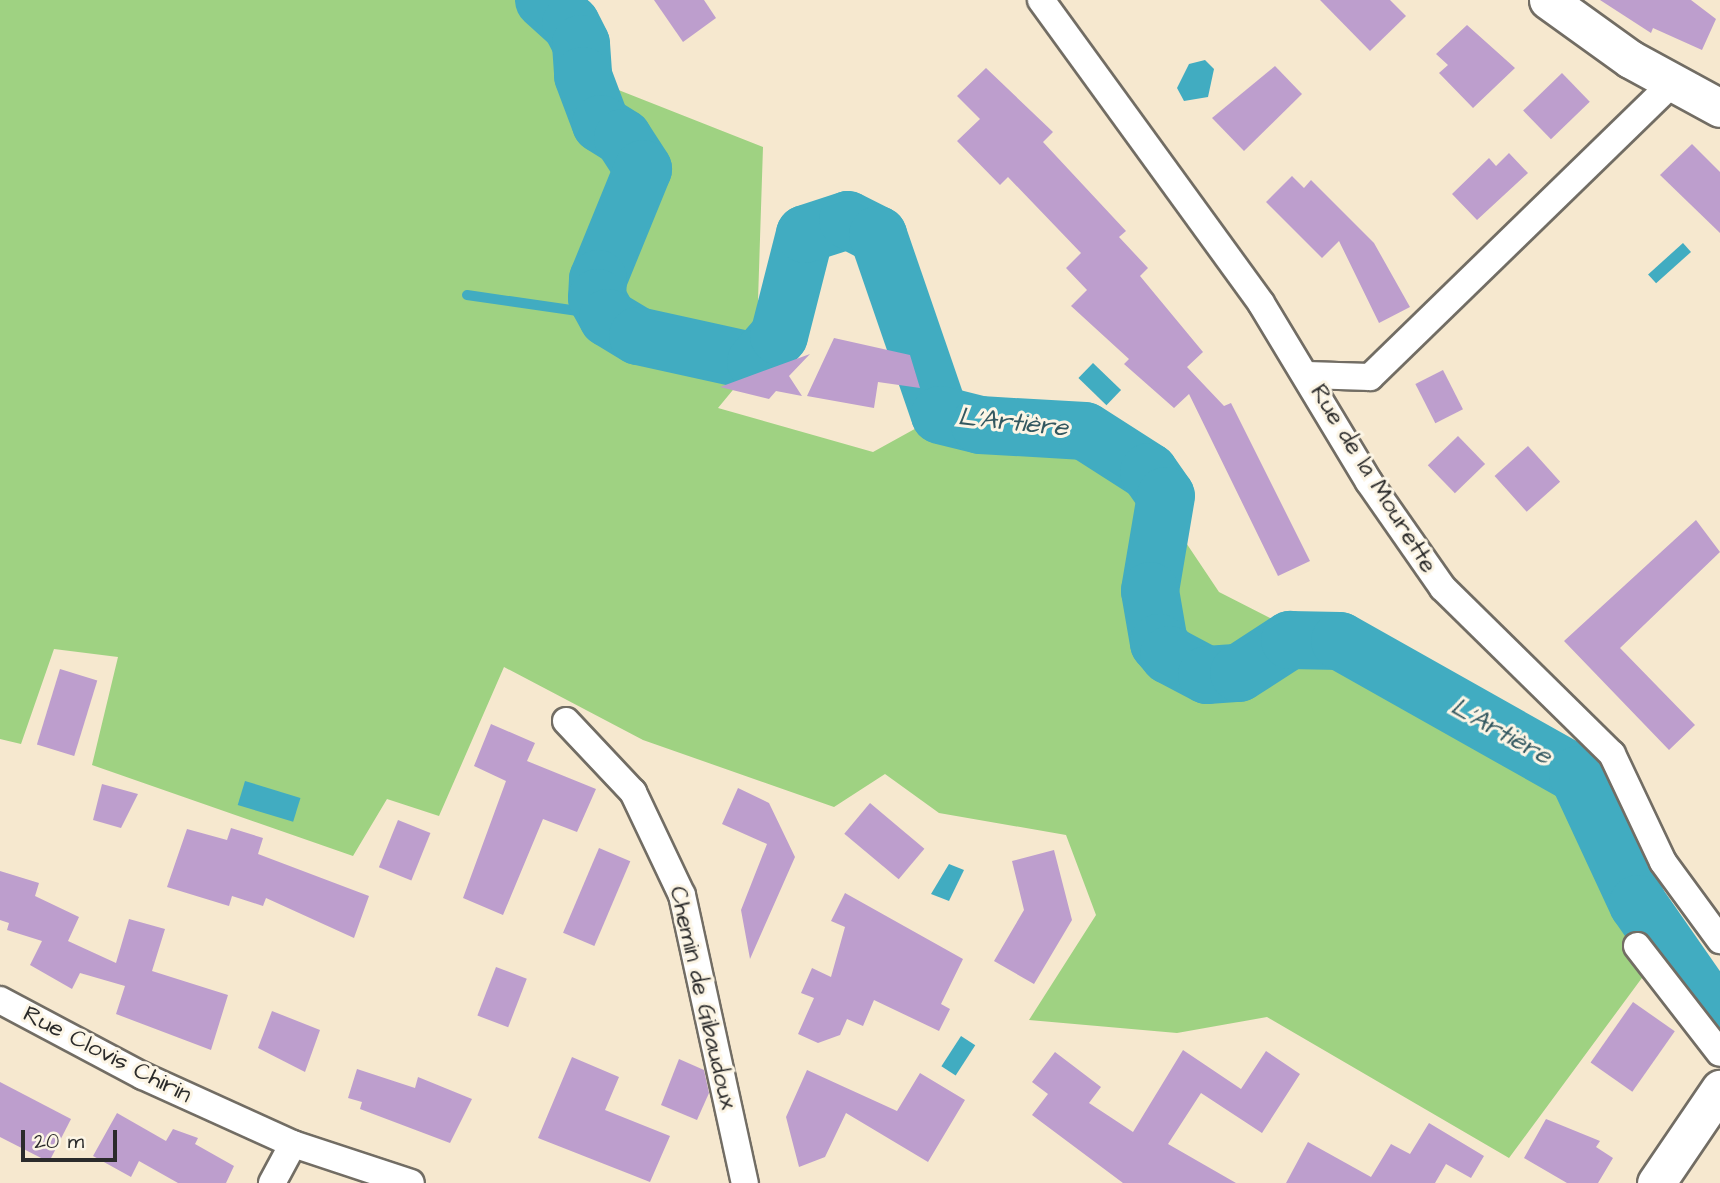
<!DOCTYPE html>
<html>
<head>
<meta charset="utf-8">
<style>
  body { margin:0 }
  #map { position:relative; width:1720px; height:1183px; overflow:hidden; background:#f6e8cf; font-family:"Architects Daughter",sans-serif }
  div>[style] { position:absolute }
  .green>* { inset:0; background:#9fd282 }
  .water>* { inset:0; background:#41acc1; transform-origin:0 0 }
  .stream>* { height:10px; margin:-5px; padding:0 5px; transform-origin:5px; border-radius:5px; background:#41acc1 }
  .river>* { height:58px; margin:-29px; padding:0 29px; transform-origin:29px; border-radius:29px; background:#41acc1 }
  .building>* { inset:0; background:#bd9ecd; transform-origin:0 0 }
  .roads { filter:drop-shadow(2px 0 #726d64) drop-shadow(-2px 0 #726d64) drop-shadow(0 2px #726d64) drop-shadow(0 -2px #726d64) }
  .street>* { height:26px; margin:-13px; padding:0 13px; transform-origin:13px; border-radius:13px; background:#fff }
  .secondary>* { height:37px; margin:-18.5px; padding:0 18.5px; transform-origin:18.5px; border-radius:18.5px; background:#fff }
  span { translate:-50% -50%; white-space:nowrap; text-align:center; line-height:1.15; -webkit-text-stroke:6px #fcf5e5; paint-order:stroke }
  .street-label { font-size:24px; color:#2b2b2b }
  .water-label { font-size:26px; color:#335860; font-style:italic }
  .scale { position:absolute; left:21px; top:1130px; width:96px; height:32px; box-sizing:border-box; border:4px solid #2b2b2b; border-top:0; padding-left:9px; font-size:21px; line-height:24px; white-space:nowrap; color:#2b2b2b; -webkit-text-stroke:5px #fcf5e5; paint-order:stroke }
</style>
</head>
<body>
<div id="map">
  <div class="green">
    <div style="clip-path:polygon(0 0,530px 0,583px 76px,763px 147px,756px 362px,718px 408px,873px 452px,940px 415px,1126px 453px,1219px 592px,1578px 775px,1667px 944px,1509px 1158px,1267px 1017px,1177px 1033px,1029px 1020px,1096px 915px,1066px 835px,939px 813px,885px 774px,834px 807px,643px 740px,504px 667px,439px 816px,387px 799px,353px 856px,92px 765px,118px 657px,54px 649px,21px 744px,0 739px)"></div>
  </div>
  <div class="water">
    <div style="clip-path:polygon(1205px 60px,1214px 69px,1208px 97px,1184px 101px,1177px 88px,1189px 64px)"></div>
    <div style="left:1683px;top:243px;width:12px;height:47px;rotate:48deg"></div>
    <div style="left:1093px;top:363px;width:39px;height:21px;rotate:44deg"></div>
    <div style="left:245px;top:781px;width:58px;height:25px;rotate:17deg"></div>
    <div style="clip-path:polygon(949px 864px,964px 870px,949px 901px,931px 894px)"></div>
    <div style="left:961px;top:1036px;width:17px;height:36px;rotate:33deg"></div>
  </div>
  <div class="stream">
    <div style="left:467px;top:295px;width:140px;rotate:8.2deg"></div>
  </div>
  <div class="river">
    <div style="left:544px;top:0;width:36px;rotate:42deg"></div>
    <div style="left:571px;top:24px;width:22px;rotate:63deg"></div>
    <div style="left:581px;top:44px;width:32px;rotate:86deg"></div>
    <div style="left:583px;top:76px;width:51px;rotate:69.4deg"></div>
    <div style="left:601px;top:124px;width:26px;rotate:32deg"></div>
    <div style="left:623px;top:138px;width:37px;rotate:57deg"></div>
    <div style="left:643px;top:169px;width:119px;rotate:112.2deg"></div>
    <div style="left:598px;top:279px;width:19px;rotate:93deg"></div>
    <div style="left:597px;top:298px;width:23px;rotate:61deg"></div>
    <div style="left:608px;top:318px;width:35px;rotate:31deg"></div>
    <div style="left:638px;top:336px;width:121px;rotate:12.4deg"></div>
    <div style="left:756px;top:362px;width:35px;rotate:-49deg"></div>
    <div style="left:779px;top:336px;width:105px;rotate:-75.7deg"></div>
    <div style="left:805px;top:234px;width:45px;rotate:-18deg"></div>
    <div style="left:848px;top:220px;width:34px;rotate:27deg"></div>
    <div style="left:878px;top:235px;width:190px;rotate:71deg"></div>
    <div style="left:940px;top:415px;width:41px;rotate:14deg"></div>
    <div style="left:980px;top:425px;width:105px;rotate:3.3deg"></div>
    <div style="left:1085px;top:431px;width:76px;rotate:32.6deg"></div>
    <div style="left:1149px;top:472px;width:29px;rotate:55deg"></div>
    <div style="left:1166px;top:496px;width:96px;rotate:99.6deg"></div>
    <div style="left:1150px;top:591px;width:53px;rotate:80.2deg"></div>
    <div style="left:1159px;top:643px;width:16px;rotate:50deg"></div>
    <div style="left:1169px;top:655px;width:43px;rotate:27.8deg"></div>
    <div style="left:1207px;top:675px;width:32px;rotate:-4deg"></div>
    <div style="left:1239px;top:673px;width:61px;rotate:-32.9deg"></div>
    <div style="left:1290px;top:640px;width:50px;rotate:1.1deg"></div>
    <div style="left:1340px;top:641px;width:273px;rotate:29.4deg"></div>
    <div style="left:1578px;top:775px;width:142px;rotate:65.1deg"></div>
    <div style="left:1638px;top:904px;width:144px;rotate:55.2deg"></div>
  </div>
  <div class="building">
    <div style="clip-path:polygon(654px 0,704px 0,716px 18px,683px 42px)"></div>
    <div style="clip-path:polygon(1320px 0,1390px 0,1406px 16px,1370px 51px)"></div>
    <div style="clip-path:polygon(1600px 0,1691px 0,1716px 19px,1702px 50px,1653px 28px,1651px 33px)"></div>
    <div style="clip-path:polygon(1467px 25px,1515px 68px,1473px 108px,1439px 73px,1448px 65px,1436px 54px)"></div>
    <div style="clip-path:polygon(1275px 66px,1302px 94px,1244px 151px,1212px 118px)"></div>
    <div style="clip-path:polygon(986px 68px,1053px 132px,1043px 142px,1126px 231px,1119px 237px,1148px 268px,1140px 276px,1203px 352px,1187px 367px,1224px 406px,1231px 403px,1310px 561px,1278px 576px,1189px 394px,1174px 408px,1124px 364px,1129px 359px,1071px 306px,1087px 290px,1066px 268px,1081px 253px,1008px 177px,1000px 185px,957px 141px,980px 119px,957px 96px)"></div>
    <div style="left:1562px;top:73px;width:40px;height:54px;rotate:46deg"></div>
    <div style="clip-path:polygon(1692px 144px,1720px 172px,1720px 233px,1660px 175px)"></div>
    <div style="clip-path:polygon(1509px 153px,1528px 173px,1477px 220px,1452px 194px,1489px 158px,1496px 166px)"></div>
    <div style="clip-path:polygon(1292px 176px,1304px 188px,1311px 180px,1374px 243px,1410px 307px,1379px 323px,1339px 241px,1322px 258px,1266px 202px)"></div>
    <div style="clip-path:polygon(834px 338px,910px 355px,920px 388px,878px 382px,874px 408px,807px 396px)"></div>
    <div style="clip-path:polygon(810px 354px,789px 376px,802px 396px,776px 391px,769px 399px,720px 387px)"></div>
    <div style="left:1443px;top:370px;width:44px;height:31px;rotate:63deg"></div>
    <div style="left:1458px;top:436px;width:39px;height:42px;rotate:46deg"></div>
    <div style="left:1528px;top:446px;width:48px;height:45px;rotate:48deg"></div>
    <div style="clip-path:polygon(1696px 520px,1720px 552px,1620px 648px,1695px 725px,1669px 750px,1564px 641px)"></div>
    <div style="left:60px;top:669px;width:39px;height:79px;rotate:17deg"></div>
    <div style="clip-path:polygon(491px 724px,535px 743px,527px 761px,596px 789px,577px 832px,543px 819px,503px 915px,463px 898px,506px 781px,474px 766px)"></div>
    <div style="clip-path:polygon(102px 784px,138px 794px,121px 828px,93px 820px)"></div>
    <div style="clip-path:polygon(738px 788px,769px 803px,795px 857px,750px 959px,741px 910px,767px 844px,722px 824px)"></div>
    <div style="left:870px;top:803px;width:71px;height:40px;rotate:40deg"></div>
    <div style="left:398px;top:820px;width:35px;height:51px;rotate:22deg"></div>
    <div style="clip-path:polygon(231px 828px,263px 838px,258px 854px,369px 896px,354px 938px,266px 898px,263px 906px,232px 896px,229px 906px,167px 887px,187px 829px,227px 840px)"></div>
    <div style="left:599px;top:848px;width:34px;height:92px;rotate:23deg"></div>
    <div style="clip-path:polygon(1054px 850px,1072px 920px,1034px 984px,994px 961px,1024px 910px,1012px 861px)"></div>
    <div style="clip-path:polygon(0 871px,39px 883px,35px 896px,79px 917px,68px 941px,116px 963px,129px 919px,165px 929px,152px 971px,228px 995px,211px 1050px,116px 1014px,125px 986px,80px 973px,72px 989px,30px 965px,42px 941px,7px 930px,9px 923px,0 920px)"></div>
    <div style="clip-path:polygon(845px 893px,963px 959px,941px 1004px,950px 1009px,939px 1031px,874px 1000px,863px 1026px,847px 1019px,840px 1035px,818px 1043px,798px 1034px,814px 998px,801px 993px,812px 968px,831px 977px,845px 927px,831px 921px)"></div>
    <div style="left:496px;top:967px;width:33px;height:52px;rotate:21deg"></div>
    <div style="left:1633px;top:1002px;width:51px;height:74px;rotate:35deg"></div>
    <div style="clip-path:polygon(272px 1011px,320px 1030px,305px 1072px,258px 1048px)"></div>
    <div style="clip-path:polygon(1183px 1050px,1241px 1089px,1266px 1051px,1300px 1074px,1262px 1133px,1201px 1093px,1168px 1144px,1236px 1183px,1123px 1183px,1032px 1115px,1048px 1094px,1032px 1082px,1055px 1052px,1101px 1087px,1089px 1103px,1133px 1132px)"></div>
    <div style="clip-path:polygon(572px 1057px,619px 1077px,605px 1110px,670px 1136px,650px 1182px,538px 1138px)"></div>
    <div style="clip-path:polygon(679px 1059px,704px 1070px,709px 1093px,697px 1120px,661px 1105px)"></div>
    <div style="clip-path:polygon(357px 1069px,415px 1088px,418px 1077px,472px 1099px,450px 1143px,360px 1109px,362px 1102px,348px 1098px)"></div>
    <div style="clip-path:polygon(807px 1070px,897px 1111px,920px 1073px,965px 1100px,928px 1162px,846px 1113px,825px 1157px,799px 1167px,786px 1117px)"></div>
    <div style="clip-path:polygon(0 1082px,71px 1119px,49px 1162px,0 1137px)"></div>
    <div style="clip-path:polygon(117px 1113px,166px 1141px,173px 1129px,198px 1138px,195px 1144px,234px 1166px,226px 1183px,178px 1183px,139px 1161px,131px 1177px,93px 1156px)"></div>
    <div style="clip-path:polygon(1546px 1119px,1600px 1141px,1596px 1147px,1613px 1158px,1598px 1183px,1567px 1183px,1524px 1158px)"></div>
    <div style="clip-path:polygon(1429px 1123px,1484px 1156px,1471px 1178px,1446px 1164px,1435px 1183px,1286px 1183px,1308px 1142px,1371px 1177px,1391px 1144px,1410px 1154px)"></div>
  </div>
  <div class="roads">
    <div class="street">
      <div style="left:1041px;top:0;width:374px;rotate:54deg"></div>
      <div style="left:1261px;top:303px;width:209px;rotate:58.9deg"></div>
      <div style="left:1369px;top:482px;width:129px;rotate:55.1deg"></div>
      <div style="left:1443px;top:588px;width:237px;rotate:44.5deg"></div>
      <div style="left:1612px;top:754px;width:119px;rotate:64.7deg"></div>
      <div style="left:1663px;top:862px;width:97px;rotate:53.8deg"></div>
      <div style="left:1307px;top:375px;width:63px;rotate:1.8deg"></div>
      <div style="left:1370px;top:377px;width:420px;rotate:-44.2deg"></div>
      <div style="left:566px;top:721px;width:98px;rotate:46.7deg"></div>
      <div style="left:633px;top:792px;width:114px;rotate:64.6deg"></div>
      <div style="left:682px;top:895px;width:295px;rotate:77.7deg"></div>
      <div style="left:1637px;top:946px;width:135px;rotate:52.2deg"></div>
      <div style="left:0;top:1000px;width:162px;rotate:28deg"></div>
      <div style="left:143px;top:1076px;width:165px;rotate:24.4deg"></div>
      <div style="left:293px;top:1144px;width:124px;rotate:18.3deg"></div>
      <div style="left:272px;top:1183px;width:44px;rotate:-61.7deg"></div>
    </div>
    <div class="secondary">
      <div style="left:1548px;top:0;width:101px;rotate:35.7deg"></div>
      <div style="left:1630px;top:59px;width:102px;rotate:28.6deg"></div>
      <div style="left:1656px;top:1183px;width:114px;rotate:-55.8deg"></div>
    </div>
  </div>
  <div class="street-label">
    <span style="left:1373px;top:479px;rotate:58deg">Rue de la Mourette</span>
    <span style="left:702px;top:998px;rotate:77deg">Chemin de Gibaudoux</span>
    <span style="left:107px;top:1055px;rotate:27deg">Rue Clovis Chirin</span>
  </div>
  <div class="water-label">
    <span style="left:1013px;top:423px;rotate:6deg">L'Artière</span>
    <span style="left:1501px;top:732px;rotate:29deg">L'Artière</span>
  </div>
  <div class="scale">20 m</div>
</div>
</body>
</html>
